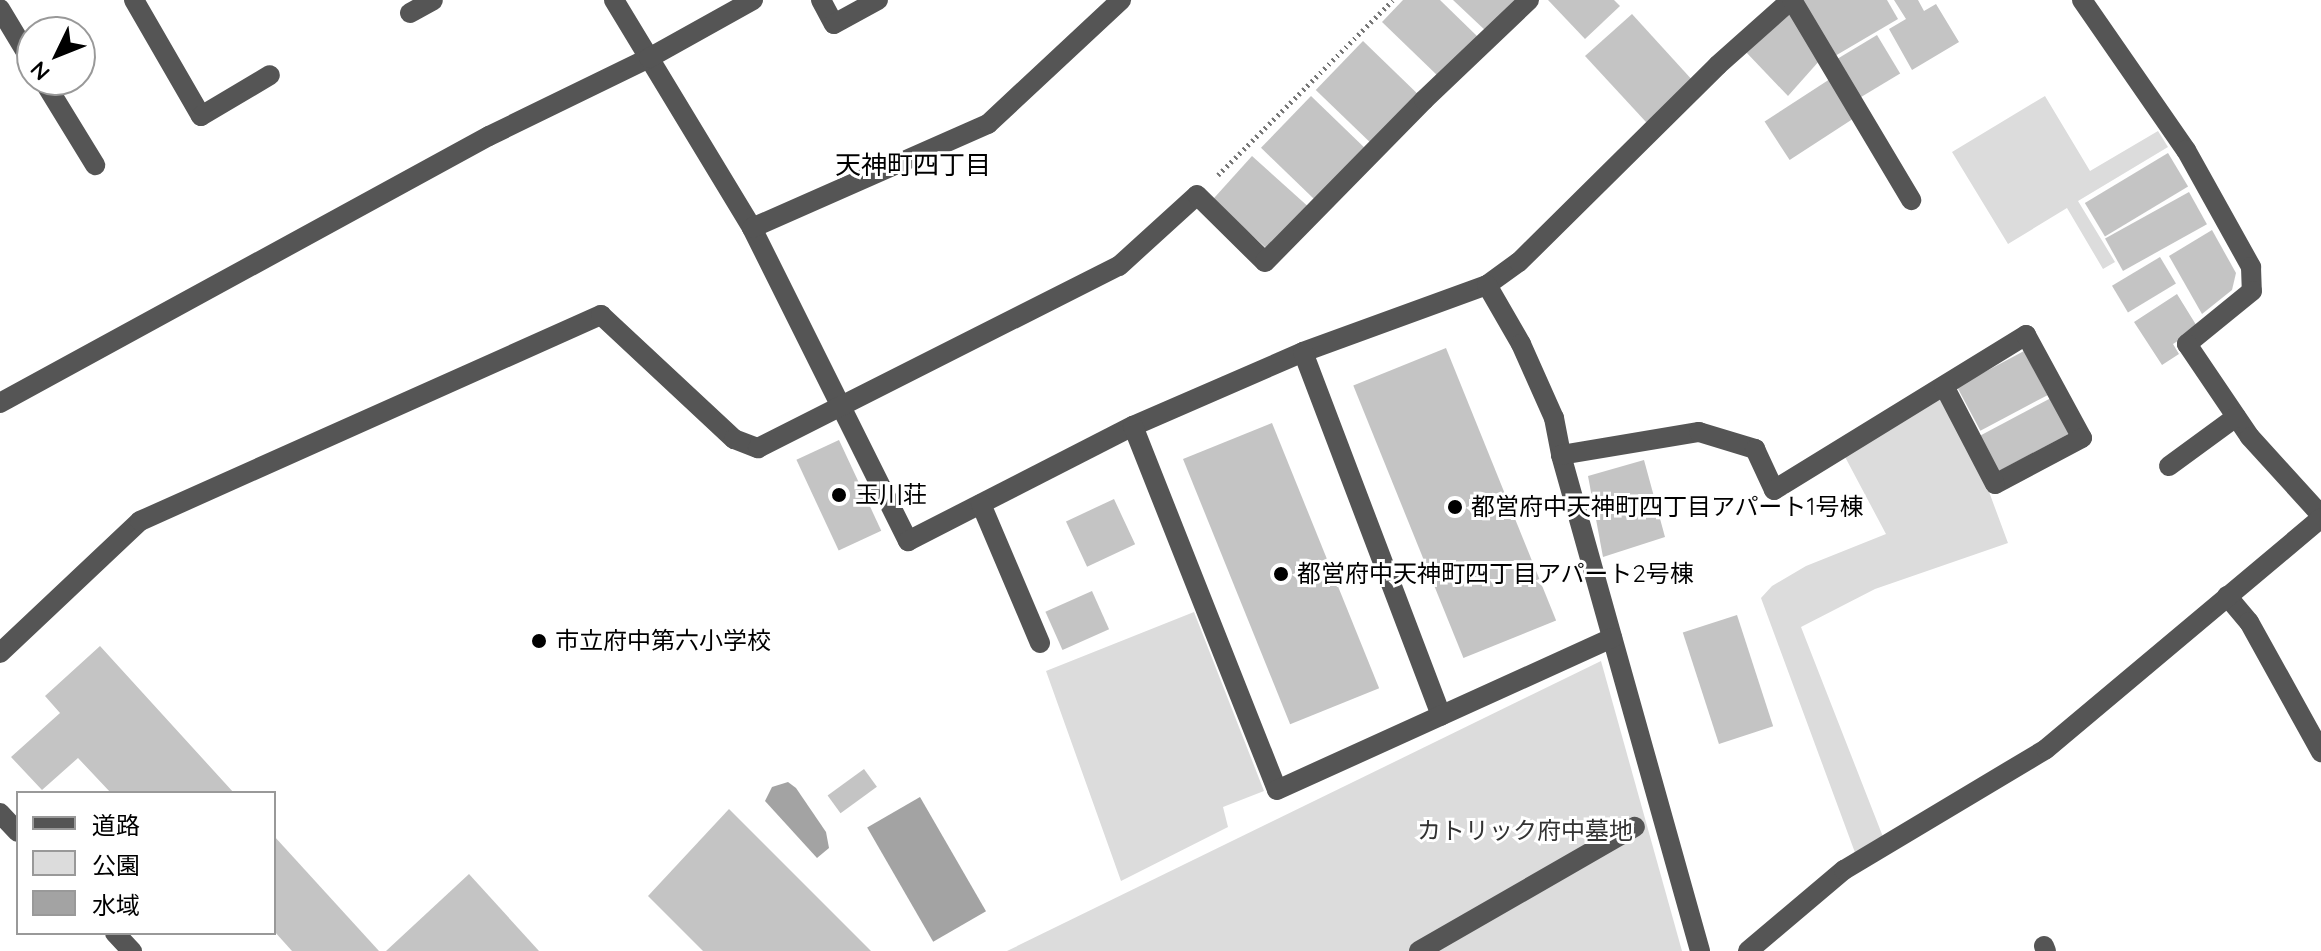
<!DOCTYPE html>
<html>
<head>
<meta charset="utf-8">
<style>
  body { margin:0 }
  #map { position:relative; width:2321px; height:951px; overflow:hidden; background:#fff; font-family:Quicksand,"Noto Sans JP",sans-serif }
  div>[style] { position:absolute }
  .green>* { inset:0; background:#dcdcdc }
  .water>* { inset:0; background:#a3a3a3; transform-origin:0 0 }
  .building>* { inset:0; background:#c4c4c4; transform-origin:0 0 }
  .path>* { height:5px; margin-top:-2.5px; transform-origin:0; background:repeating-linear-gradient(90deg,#777 0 2px,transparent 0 6px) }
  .minor>* { height:20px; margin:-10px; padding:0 10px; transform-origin:10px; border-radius:10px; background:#555 }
  .dots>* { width:22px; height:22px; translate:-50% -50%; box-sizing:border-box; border:4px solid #fff; border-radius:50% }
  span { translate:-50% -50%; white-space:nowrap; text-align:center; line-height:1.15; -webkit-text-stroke:6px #fff; paint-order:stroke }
  .poi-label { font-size:24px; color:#000 }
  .left { translate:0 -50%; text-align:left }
  .park-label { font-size:24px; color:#333 }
  .neighbourhood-label { font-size:26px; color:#000 }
  .legend { position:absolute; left:16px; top:791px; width:260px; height:144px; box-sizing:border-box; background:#fff; border:2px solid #999; margin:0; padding:10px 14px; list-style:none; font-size:24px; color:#000 }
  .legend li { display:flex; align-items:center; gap:16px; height:40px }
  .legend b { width:40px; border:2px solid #999 }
  .north { position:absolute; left:16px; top:16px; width:80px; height:80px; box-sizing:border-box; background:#fff; border:2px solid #999; border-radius:50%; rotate:227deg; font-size:22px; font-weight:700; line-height:32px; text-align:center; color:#000 }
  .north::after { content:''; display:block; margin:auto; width:28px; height:36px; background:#000; clip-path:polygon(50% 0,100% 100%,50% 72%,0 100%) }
</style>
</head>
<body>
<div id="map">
  <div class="green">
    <div style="clip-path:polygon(2045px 96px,2090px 171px,2158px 131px,2168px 147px,2078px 201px,2115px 262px,2103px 269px,2067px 208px,2008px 244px,1952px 152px)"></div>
    <div style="clip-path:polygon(1941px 396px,1988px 489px,2008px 543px,1875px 589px,1801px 627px,1885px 842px,1857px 858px,1761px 598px,1772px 586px,1806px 566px,1886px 534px,1844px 455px)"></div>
    <div style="clip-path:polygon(1194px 612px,1264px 791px,1223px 807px,1228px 827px,1121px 881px,1046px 671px)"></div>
    <div style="clip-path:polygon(1601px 661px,1682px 951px,1007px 951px)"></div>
  </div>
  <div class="water">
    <div style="clip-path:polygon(788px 782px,796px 788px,826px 832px,829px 848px,817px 858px,765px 801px,772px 787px)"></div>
    <div style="left:920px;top:797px;width:132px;height:61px;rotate:60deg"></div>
  </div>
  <div class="building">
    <div style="clip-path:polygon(1403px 0,1440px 0,1479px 38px,1440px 78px,1382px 22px)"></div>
    <div style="clip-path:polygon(1453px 0,1517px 0,1487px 32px)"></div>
    <div style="clip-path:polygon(1548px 0,1614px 0,1620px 6px,1585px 39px)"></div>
    <div style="clip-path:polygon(1802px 0,1887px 0,1898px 19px,1835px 56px)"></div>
    <div style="clip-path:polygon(1894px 0,1918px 0,1924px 11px,1936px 4px,1959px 42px,1912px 70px,1889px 29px,1906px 19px)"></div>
    <div style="clip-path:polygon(1791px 7px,1820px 60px,1788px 96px,1745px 51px)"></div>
    <div style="clip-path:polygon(1632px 14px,1694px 82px,1652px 121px,1646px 122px,1585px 56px)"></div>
    <div style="left:1877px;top:35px;width:45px;height:48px;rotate:59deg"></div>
    <div style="left:1363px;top:41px;width:79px;height:68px;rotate:44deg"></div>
    <div style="left:1830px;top:79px;width:46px;height:78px;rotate:57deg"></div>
    <div style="left:1311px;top:96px;width:77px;height:72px;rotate:44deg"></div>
    <div style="left:2168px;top:153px;width:39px;height:97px;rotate:59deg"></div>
    <div style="left:1252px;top:156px;width:77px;height:59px;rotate:42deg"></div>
    <div style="left:2189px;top:192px;width:37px;height:96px;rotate:61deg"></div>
    <div style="clip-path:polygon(2212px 230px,2236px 273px,2232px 290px,2202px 314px,2169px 256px)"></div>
    <div style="left:2160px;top:257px;width:31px;height:56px;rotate:59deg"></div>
    <div style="clip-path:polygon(2177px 294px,2198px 328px,2173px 344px,2179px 354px,2162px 365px,2134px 322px)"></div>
    <div style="left:1446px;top:348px;width:294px;height:100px;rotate:68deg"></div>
    <div style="left:2024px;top:351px;width:50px;height:76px;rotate:62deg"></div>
    <div style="left:2051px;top:398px;width:40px;height:81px;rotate:62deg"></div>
    <div style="left:1272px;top:423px;width:286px;height:96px;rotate:68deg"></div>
    <div style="left:839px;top:440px;width:100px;height:47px;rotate:65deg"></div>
    <div style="clip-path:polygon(1644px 460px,1665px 537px,1603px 557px,1588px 476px)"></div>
    <div style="left:1114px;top:499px;width:50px;height:53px;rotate:65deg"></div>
    <div style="left:1092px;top:591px;width:42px;height:51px;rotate:66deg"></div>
    <div style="left:1737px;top:615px;width:117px;height:57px;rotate:72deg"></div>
    <div style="clip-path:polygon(100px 646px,234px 793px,111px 793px,78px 758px,42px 790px,11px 757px,60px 713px,45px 696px)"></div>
    <div style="left:864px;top:769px;width:22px;height:45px;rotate:54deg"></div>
    <div style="clip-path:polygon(729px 809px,871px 951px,703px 951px,648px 896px)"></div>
    <div style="clip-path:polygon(274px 836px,379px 951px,292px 951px,274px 931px)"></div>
    <div style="clip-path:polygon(469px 874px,539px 951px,386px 951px)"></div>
  </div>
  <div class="path">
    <div style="left:1218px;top:175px;width:247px;rotate:-45deg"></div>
  </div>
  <div class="minor">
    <div style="left:134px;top:0;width:134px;rotate:60deg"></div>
    <div style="left:201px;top:116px;width:80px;rotate:-30.7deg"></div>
    <div style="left:614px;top:0;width:267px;rotate:58.8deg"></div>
    <div style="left:752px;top:228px;width:350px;rotate:63.5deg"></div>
    <div style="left:908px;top:541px;width:253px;rotate:-27.1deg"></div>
    <div style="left:1133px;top:426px;width:185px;rotate:-23.5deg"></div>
    <div style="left:1303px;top:352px;width:196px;rotate:-20deg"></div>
    <div style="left:1487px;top:285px;width:39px;rotate:-36deg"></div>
    <div style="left:1519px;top:262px;width:280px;rotate:-44.7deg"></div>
    <div style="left:1718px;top:65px;width:98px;rotate:-41.7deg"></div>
    <div style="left:821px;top:0;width:27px;rotate:62deg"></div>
    <div style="left:834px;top:24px;width:50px;rotate:-28.6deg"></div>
    <div style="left:1792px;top:0;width:233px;rotate:59.2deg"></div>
    <div style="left:2082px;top:0;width:183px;rotate:55.3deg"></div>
    <div style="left:2186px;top:150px;width:134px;rotate:60.9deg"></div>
    <div style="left:2251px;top:267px;width:24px;rotate:88deg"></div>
    <div style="left:2252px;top:291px;width:84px;rotate:140.8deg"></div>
    <div style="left:2187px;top:344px;width:112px;rotate:55.9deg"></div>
    <div style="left:2250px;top:437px;width:105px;rotate:47.7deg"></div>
    <div style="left:0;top:9px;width:62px;rotate:58.9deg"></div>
    <div style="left:410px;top:13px;width:26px;rotate:-29deg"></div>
    <div style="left:43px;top:80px;width:100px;rotate:58.5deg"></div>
    <div style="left:752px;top:228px;width:258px;rotate:-23.8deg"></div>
    <div style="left:988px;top:124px;width:182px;rotate:-43deg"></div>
    <div style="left:1487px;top:285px;width:68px;rotate:60deg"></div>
    <div style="left:1521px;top:344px;width:81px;rotate:66deg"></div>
    <div style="left:1554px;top:418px;width:38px;rotate:79deg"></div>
    <div style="left:1561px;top:455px;width:515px;rotate:74.34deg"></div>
    <div style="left:1303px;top:352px;width:389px;rotate:69.2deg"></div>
    <div style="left:0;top:403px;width:557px;rotate:-28.64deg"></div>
    <div style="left:489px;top:136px;width:178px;rotate:-26deg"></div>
    <div style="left:649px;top:58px;width:119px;rotate:-29.1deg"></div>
    <div style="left:1133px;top:426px;width:391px;rotate:68.4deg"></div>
    <div style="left:1277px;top:790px;width:368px;rotate:-24.4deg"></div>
    <div style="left:1561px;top:455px;width:140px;rotate:-9.5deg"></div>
    <div style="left:1699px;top:432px;width:59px;rotate:16.9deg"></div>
    <div style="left:1755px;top:449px;width:45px;rotate:65.1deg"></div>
    <div style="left:1774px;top:490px;width:296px;rotate:-31.6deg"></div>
    <div style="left:2026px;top:335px;width:117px;rotate:61.5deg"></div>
    <div style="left:2082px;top:438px;width:98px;rotate:152.1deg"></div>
    <div style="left:1995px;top:484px;width:110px;rotate:-117.5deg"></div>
    <div style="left:2169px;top:466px;width:83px;rotate:-36.2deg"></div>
    <div style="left:981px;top:504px;width:151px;rotate:67deg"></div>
    <div style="left:2227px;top:596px;width:34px;rotate:50deg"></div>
    <div style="left:2249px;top:622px;width:149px;rotate:61deg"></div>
    <div style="left:0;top:653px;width:192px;rotate:-43.3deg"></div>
    <div style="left:140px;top:521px;width:505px;rotate:-24.08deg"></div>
    <div style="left:601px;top:315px;width:182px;rotate:43deg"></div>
    <div style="left:734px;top:439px;width:26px;rotate:21deg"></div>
    <div style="left:758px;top:448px;width:404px;rotate:-26.8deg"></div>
    <div style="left:1119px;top:266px;width:105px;rotate:-42.3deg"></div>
    <div style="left:1197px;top:195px;width:95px;rotate:44.6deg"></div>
    <div style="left:1265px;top:262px;width:227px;rotate:-45.5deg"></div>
    <div style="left:1424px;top:100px;width:145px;rotate:-43.6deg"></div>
    <div style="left:0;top:813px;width:26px;rotate:47deg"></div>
    <div style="left:115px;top:933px;width:25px;rotate:47deg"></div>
    <div style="left:2044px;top:946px;width:5px;rotate:68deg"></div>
    <div style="left:1419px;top:951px;width:249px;rotate:-29.9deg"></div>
    <div style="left:1748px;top:951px;width:126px;rotate:-40.2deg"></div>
    <div style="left:1844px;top:870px;width:235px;rotate:-30.9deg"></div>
    <div style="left:2046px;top:749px;width:359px;rotate:-40deg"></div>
  </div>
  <div class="dots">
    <div style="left:839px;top:495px;background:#000"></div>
    <div style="left:1455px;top:507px;background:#000"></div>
    <div style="left:1281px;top:574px;background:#000"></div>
    <div style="left:539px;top:641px;background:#000"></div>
  </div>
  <div class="poi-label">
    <span class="left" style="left:855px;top:495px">玉川荘</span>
    <span class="left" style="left:1471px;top:507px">都営府中天神町四丁目アパート1号棟</span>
    <span class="left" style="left:1297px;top:574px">都営府中天神町四丁目アパート2号棟</span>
    <span class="left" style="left:555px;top:641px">市立府中第六小学校</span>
  </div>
  <div class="park-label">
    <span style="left:1525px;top:831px">カトリック府中墓地</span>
  </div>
  <div class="neighbourhood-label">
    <span style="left:913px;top:165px">天神町四丁目</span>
  </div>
  <ul class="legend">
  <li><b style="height:10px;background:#555"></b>道路</li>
  <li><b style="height:22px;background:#dcdcdc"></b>公園</li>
  <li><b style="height:22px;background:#a3a3a3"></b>水域</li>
  </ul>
  <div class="north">N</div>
</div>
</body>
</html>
